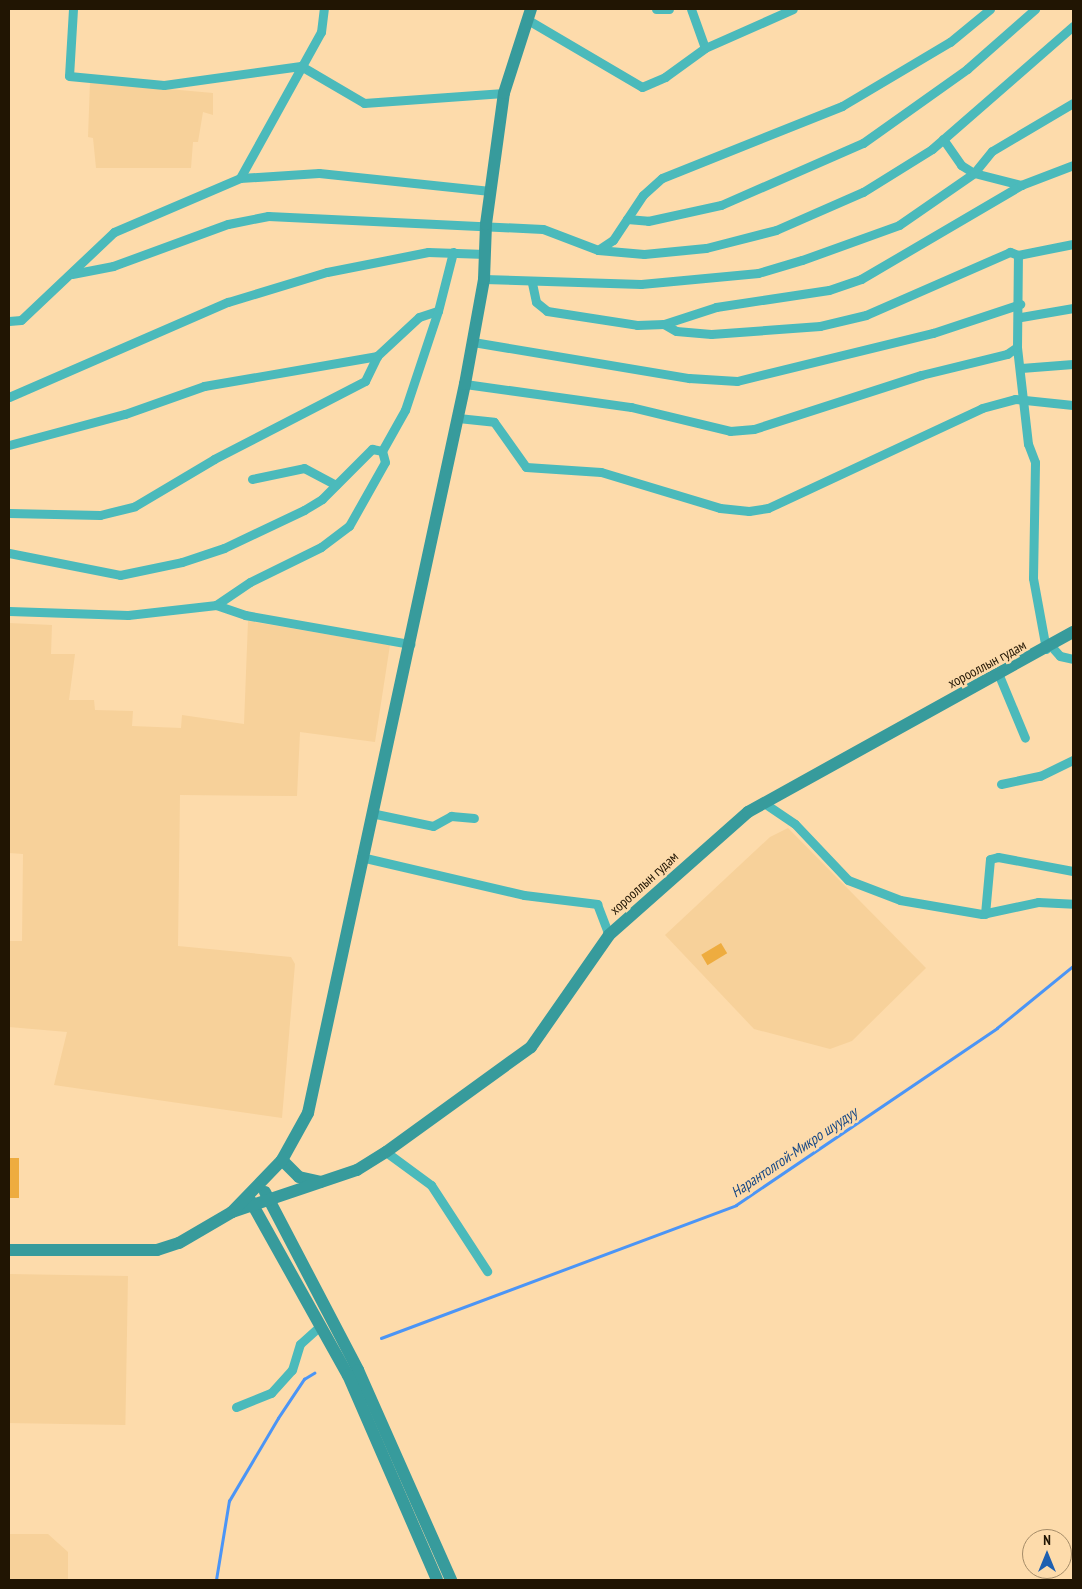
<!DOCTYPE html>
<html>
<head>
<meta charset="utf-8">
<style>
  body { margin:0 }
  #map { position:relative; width:1082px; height:1589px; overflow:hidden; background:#fddbab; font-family:"PT Sans Narrow",sans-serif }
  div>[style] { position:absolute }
  .built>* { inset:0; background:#f7d19a; transform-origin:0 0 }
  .green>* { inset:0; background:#eeac3f; transform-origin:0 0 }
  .stream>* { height:2.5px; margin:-1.25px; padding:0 1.25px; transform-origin:1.25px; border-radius:1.25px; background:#4b95f6 }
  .street>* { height:9px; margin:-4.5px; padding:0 4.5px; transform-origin:4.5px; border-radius:4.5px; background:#4bbabb }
  .secondary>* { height:12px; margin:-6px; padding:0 6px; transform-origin:6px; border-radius:6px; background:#379b9c }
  span { translate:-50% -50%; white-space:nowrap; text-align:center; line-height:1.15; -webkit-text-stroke:5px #fddbab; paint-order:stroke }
  .street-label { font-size:14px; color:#211503 }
  .water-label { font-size:15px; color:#174885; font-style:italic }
  .frame { position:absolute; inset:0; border:10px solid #211503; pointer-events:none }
  .north { position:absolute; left:1022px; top:1529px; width:50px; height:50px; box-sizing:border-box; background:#fddbab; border:1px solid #a58c68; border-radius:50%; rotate:0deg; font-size:14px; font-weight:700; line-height:20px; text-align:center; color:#211503 }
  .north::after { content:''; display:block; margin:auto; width:18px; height:22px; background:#1e5fb0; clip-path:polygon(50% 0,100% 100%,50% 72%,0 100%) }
</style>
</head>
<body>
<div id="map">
  <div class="built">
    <div style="clip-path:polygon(90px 82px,213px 93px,213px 115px,203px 112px,198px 142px,193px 142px,191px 168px,96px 168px,93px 138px,88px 137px)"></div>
    <div style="clip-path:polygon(248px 621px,390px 645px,375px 742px,300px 732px,297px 796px,180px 795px,178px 946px,291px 957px,295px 964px,282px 1118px,54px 1085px,67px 1032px,9px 1027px,9px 941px,22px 941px,23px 854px,9px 853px,9px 623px,52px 625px,51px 654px,75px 654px,69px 700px,94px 700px,95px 710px,133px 711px,132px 726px,181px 728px,182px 715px,244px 724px)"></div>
    <div style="clip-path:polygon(788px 828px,926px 968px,852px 1041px,830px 1049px,754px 1029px,665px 935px,770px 837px)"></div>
    <div style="left:9px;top:1274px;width:119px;height:149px;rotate:1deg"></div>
    <div style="clip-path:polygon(9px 1534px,48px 1534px,68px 1552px,68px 1580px,9px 1580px)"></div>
  </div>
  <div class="green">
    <div style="left:721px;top:943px;width:12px;height:23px;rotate:59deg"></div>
    <div style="left:9px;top:1158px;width:10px;height:40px"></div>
  </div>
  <div class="stream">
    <div style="left:381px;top:1338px;width:379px;rotate:-20.5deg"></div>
    <div style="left:736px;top:1205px;width:315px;rotate:-34.1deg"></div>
    <div style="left:997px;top:1028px;width:98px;rotate:-39.2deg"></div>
    <div style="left:216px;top:1580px;width:80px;rotate:-80.7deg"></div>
    <div style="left:229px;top:1501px;width:96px;rotate:-59.4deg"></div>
    <div style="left:278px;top:1418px;width:47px;rotate:-56.3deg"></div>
    <div style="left:304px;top:1379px;width:12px;rotate:-31deg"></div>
  </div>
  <div class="street">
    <div style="left:73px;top:9px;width:67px;rotate:93.4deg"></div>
    <div style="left:69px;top:76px;width:95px;rotate:5.4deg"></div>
    <div style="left:164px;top:85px;width:138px;rotate:-7.9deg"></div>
    <div style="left:301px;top:66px;width:73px;rotate:30.4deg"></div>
    <div style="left:364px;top:103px;width:140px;rotate:-4.1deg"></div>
    <div style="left:656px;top:9px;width:13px"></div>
    <div style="left:691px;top:9px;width:41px;rotate:70.3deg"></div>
    <div style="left:528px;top:20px;width:132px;rotate:30.4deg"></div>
    <div style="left:642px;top:87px;width:25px;rotate:-23deg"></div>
    <div style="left:665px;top:77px;width:49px;rotate:-35.9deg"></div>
    <div style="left:705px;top:48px;width:96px;rotate:-23.9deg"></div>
    <div style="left:943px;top:139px;width:32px;rotate:55deg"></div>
    <div style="left:961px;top:165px;width:15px;rotate:32deg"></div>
    <div style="left:974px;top:173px;width:49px;rotate:14.3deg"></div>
    <div style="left:240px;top:178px;width:79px;rotate:-3.6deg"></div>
    <div style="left:319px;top:173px;width:172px;rotate:6deg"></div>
    <div style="left:627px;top:219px;width:21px;rotate:5deg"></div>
    <div style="left:648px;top:221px;width:75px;rotate:-12.4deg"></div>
    <div style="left:721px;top:205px;width:155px;rotate:-23.6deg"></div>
    <div style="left:863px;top:143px;width:128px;rotate:-35.4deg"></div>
    <div style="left:967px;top:69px;width:91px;rotate:-41.4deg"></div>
    <div style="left:598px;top:250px;width:46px;rotate:5deg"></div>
    <div style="left:644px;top:254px;width:62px;rotate:-5.5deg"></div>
    <div style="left:706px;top:248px;width:72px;rotate:-14.4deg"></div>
    <div style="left:776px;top:230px;width:95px;rotate:-23.6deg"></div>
    <div style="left:863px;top:192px;width:81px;rotate:-31.9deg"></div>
    <div style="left:932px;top:149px;width:187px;rotate:-41.1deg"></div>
    <div style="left:1018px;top:255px;width:56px;rotate:-11.3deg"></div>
    <div style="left:72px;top:274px;width:42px;rotate:-11deg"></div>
    <div style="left:113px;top:266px;width:122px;rotate:-20.1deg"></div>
    <div style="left:228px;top:224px;width:41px;rotate:-11.3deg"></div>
    <div style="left:268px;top:216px;width:275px;rotate:2.7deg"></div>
    <div style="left:543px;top:229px;width:59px;rotate:20.9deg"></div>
    <div style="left:598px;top:250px;width:18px;rotate:-34deg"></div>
    <div style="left:613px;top:240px;width:54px;rotate:-56.3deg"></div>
    <div style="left:643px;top:195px;width:25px;rotate:-42deg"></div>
    <div style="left:662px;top:178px;width:194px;rotate:-21.8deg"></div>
    <div style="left:842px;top:106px;width:126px;rotate:-30.7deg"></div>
    <div style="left:950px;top:42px;width:52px;rotate:-39.5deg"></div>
    <div style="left:484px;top:279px;width:157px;rotate:1.8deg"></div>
    <div style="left:641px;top:284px;width:118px;rotate:-5.4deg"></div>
    <div style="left:758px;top:273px;width:46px;rotate:-16.5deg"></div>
    <div style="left:802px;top:260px;width:103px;rotate:-19.8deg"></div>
    <div style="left:899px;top:225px;width:91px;rotate:-34.7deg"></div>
    <div style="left:974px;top:173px;width:28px;rotate:-51deg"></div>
    <div style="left:992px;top:151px;width:94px;rotate:-30.7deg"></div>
    <div style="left:532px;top:283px;width:19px;rotate:78deg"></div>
    <div style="left:536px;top:302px;width:14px;rotate:39deg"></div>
    <div style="left:547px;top:311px;width:91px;rotate:8.8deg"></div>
    <div style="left:637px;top:325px;width:27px;rotate:-2deg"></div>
    <div style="left:1021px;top:317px;width:53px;rotate:-9.8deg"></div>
    <div style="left:9px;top:321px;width:12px;rotate:-5deg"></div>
    <div style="left:21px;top:320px;width:128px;rotate:-43.4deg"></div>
    <div style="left:114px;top:232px;width:137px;rotate:-23.2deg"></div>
    <div style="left:240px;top:178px;width:167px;rotate:-61deg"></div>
    <div style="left:321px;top:32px;width:23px;rotate:-83deg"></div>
    <div style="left:473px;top:342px;width:219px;rotate:9.5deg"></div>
    <div style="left:689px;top:378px;width:48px;rotate:3.6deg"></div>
    <div style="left:737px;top:381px;width:202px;rotate:-13.8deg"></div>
    <div style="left:933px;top:333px;width:92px;rotate:-18.4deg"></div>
    <div style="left:1021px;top:368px;width:52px;rotate:-4.4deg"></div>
    <div style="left:465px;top:384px;width:168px;rotate:7.9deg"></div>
    <div style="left:631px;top:407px;width:102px;rotate:13.6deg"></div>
    <div style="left:730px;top:431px;width:24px;rotate:-5deg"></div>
    <div style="left:754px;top:429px;width:176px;rotate:-17.9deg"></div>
    <div style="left:921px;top:375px;width:89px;rotate:-13.7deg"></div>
    <div style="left:1007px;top:354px;width:12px;rotate:-35deg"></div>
    <div style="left:9px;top:397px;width:239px;rotate:-23.5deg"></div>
    <div style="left:228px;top:302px;width:103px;rotate:-16.9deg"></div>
    <div style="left:327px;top:272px;width:103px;rotate:-11.2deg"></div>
    <div style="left:428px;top:252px;width:57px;rotate:2deg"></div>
    <div style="left:458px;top:418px;width:36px;rotate:6deg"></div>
    <div style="left:494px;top:422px;width:55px;rotate:54.6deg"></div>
    <div style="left:526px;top:467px;width:75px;rotate:3.8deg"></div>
    <div style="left:601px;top:472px;width:124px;rotate:16.8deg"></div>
    <div style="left:720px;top:508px;width:29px;rotate:6deg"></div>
    <div style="left:749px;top:511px;width:19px;rotate:-9deg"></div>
    <div style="left:768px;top:508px;width:236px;rotate:-25deg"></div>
    <div style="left:982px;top:408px;width:34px;rotate:-15deg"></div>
    <div style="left:1015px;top:399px;width:58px;rotate:5.9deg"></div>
    <div style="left:9px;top:445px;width:120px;rotate:-15deg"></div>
    <div style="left:125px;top:414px;width:84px;rotate:-19.5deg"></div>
    <div style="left:204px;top:386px;width:176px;rotate:-9.8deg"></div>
    <div style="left:252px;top:479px;width:53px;rotate:-11.9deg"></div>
    <div style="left:304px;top:468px;width:36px;rotate:28deg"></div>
    <div style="left:9px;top:513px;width:91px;rotate:1.3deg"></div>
    <div style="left:100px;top:515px;width:36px;rotate:-14deg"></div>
    <div style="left:135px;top:506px;width:92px;rotate:-30.7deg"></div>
    <div style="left:214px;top:459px;width:170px;rotate:-27.3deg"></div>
    <div style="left:365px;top:381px;width:28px;rotate:-64deg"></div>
    <div style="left:377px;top:356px;width:57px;rotate:-42.9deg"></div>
    <div style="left:419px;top:317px;width:20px;rotate:-18deg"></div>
    <div style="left:438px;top:311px;width:61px;rotate:-75.7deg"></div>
    <div style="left:9px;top:553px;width:113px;rotate:11.2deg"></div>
    <div style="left:120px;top:575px;width:63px;rotate:-11.8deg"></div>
    <div style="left:182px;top:562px;width:44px;rotate:-18.4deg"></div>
    <div style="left:224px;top:548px;width:89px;rotate:-25.4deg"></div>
    <div style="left:304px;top:510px;width:21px;rotate:-31deg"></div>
    <div style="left:322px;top:499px;width:71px;rotate:-45deg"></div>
    <div style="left:372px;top:449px;width:10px;rotate:11deg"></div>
    <div style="left:216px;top:605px;width:41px;rotate:-34.1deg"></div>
    <div style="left:250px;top:582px;width:79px;rotate:-26.2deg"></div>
    <div style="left:321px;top:547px;width:35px;rotate:-37deg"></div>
    <div style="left:349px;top:526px;width:73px;rotate:-60.6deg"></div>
    <div style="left:385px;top:462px;width:11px;rotate:-105deg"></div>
    <div style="left:382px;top:451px;width:47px;rotate:-60.7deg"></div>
    <div style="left:405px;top:410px;width:104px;rotate:-71.6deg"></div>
    <div style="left:9px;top:611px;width:119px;rotate:1.9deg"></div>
    <div style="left:128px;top:615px;width:89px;rotate:-6.5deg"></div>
    <div style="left:216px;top:605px;width:31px;rotate:19deg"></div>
    <div style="left:245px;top:615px;width:168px;rotate:10deg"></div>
    <div style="left:1051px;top:646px;width:13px;rotate:48deg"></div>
    <div style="left:1060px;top:656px;width:13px;rotate:13deg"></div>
    <div style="left:1046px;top:649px;width:72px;rotate:-100.4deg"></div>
    <div style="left:1033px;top:578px;width:116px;rotate:-89deg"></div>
    <div style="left:1035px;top:462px;width:19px;rotate:-111deg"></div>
    <div style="left:1028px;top:444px;width:98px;rotate:-96.5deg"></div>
    <div style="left:1017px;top:347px;width:92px;rotate:-89.4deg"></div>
    <div style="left:1018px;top:255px;width:9px;rotate:-159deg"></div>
    <div style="left:1010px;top:252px;width:157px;rotate:156.4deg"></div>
    <div style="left:866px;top:315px;width:47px;rotate:166.6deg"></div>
    <div style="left:820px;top:326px;width:109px;rotate:175.8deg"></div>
    <div style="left:711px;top:334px;width:35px;rotate:-175deg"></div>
    <div style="left:676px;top:331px;width:14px;rotate:-150deg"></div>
    <div style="left:664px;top:324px;width:55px;rotate:-18.1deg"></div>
    <div style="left:716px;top:307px;width:114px;rotate:-8.6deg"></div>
    <div style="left:829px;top:290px;width:34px;rotate:-19deg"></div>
    <div style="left:861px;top:279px;width:186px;rotate:-30.4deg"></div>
    <div style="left:1021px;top:185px;width:56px;rotate:-21deg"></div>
    <div style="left:998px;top:673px;width:70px;rotate:67.4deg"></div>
    <div style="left:1001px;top:784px;width:40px;rotate:-12deg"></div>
    <div style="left:1040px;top:776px;width:37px;rotate:-26deg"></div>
    <div style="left:764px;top:803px;width:37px;rotate:34deg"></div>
    <div style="left:795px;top:824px;width:77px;rotate:46.6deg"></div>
    <div style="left:848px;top:880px;width:56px;rotate:21deg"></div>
    <div style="left:900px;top:900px;width:83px;rotate:9.7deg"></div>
    <div style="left:982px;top:914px;width:57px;rotate:-12.1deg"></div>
    <div style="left:1038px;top:902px;width:35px;rotate:3deg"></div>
    <div style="left:371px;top:813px;width:63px;rotate:11.8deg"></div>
    <div style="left:433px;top:826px;width:21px;rotate:-29deg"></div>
    <div style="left:451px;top:816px;width:23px;rotate:5deg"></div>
    <div style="left:361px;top:857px;width:167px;rotate:13.1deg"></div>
    <div style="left:524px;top:895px;width:74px;rotate:7deg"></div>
    <div style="left:597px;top:904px;width:33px;rotate:69deg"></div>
    <div style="left:985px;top:914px;width:55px;rotate:-84.8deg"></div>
    <div style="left:990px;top:859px;width:8px;rotate:-14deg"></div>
    <div style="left:998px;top:857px;width:76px;rotate:10.6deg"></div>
    <div style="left:386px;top:1152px;width:56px;rotate:36.3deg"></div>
    <div style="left:431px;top:1185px;width:103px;rotate:56.9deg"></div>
    <div style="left:236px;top:1407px;width:38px;rotate:-22deg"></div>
    <div style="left:271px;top:1393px;width:31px;rotate:-48deg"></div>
    <div style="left:292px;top:1370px;width:27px;rotate:-73deg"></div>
    <div style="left:300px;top:1344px;width:28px;rotate:-42deg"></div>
  </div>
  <div class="secondary">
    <div style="left:282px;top:1160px;width:24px;rotate:45deg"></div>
    <div style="left:299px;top:1177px;width:22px;rotate:13deg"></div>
    <div style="left:265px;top:1192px;width:201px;rotate:62.4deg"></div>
    <div style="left:358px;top:1370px;width:230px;rotate:66.1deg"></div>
    <div style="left:250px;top:1200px;width:201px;rotate:60.8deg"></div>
    <div style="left:348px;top:1375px;width:223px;rotate:66.5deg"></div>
    <div style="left:232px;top:1212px;width:132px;rotate:-18.6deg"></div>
    <div style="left:357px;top:1170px;width:34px;rotate:-32deg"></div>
    <div style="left:386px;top:1152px;width:179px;rotate:-35.9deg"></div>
    <div style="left:531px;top:1047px;width:136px;rotate:-55.1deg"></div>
    <div style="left:609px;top:935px;width:186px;rotate:-41.5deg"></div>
    <div style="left:748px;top:812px;width:372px;rotate:-29deg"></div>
    <div style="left:9px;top:1250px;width:148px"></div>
    <div style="left:157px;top:1250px;width:23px;rotate:-18deg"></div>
    <div style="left:179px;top:1243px;width:61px;rotate:-30.3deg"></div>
    <div style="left:232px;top:1212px;width:72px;rotate:-46.1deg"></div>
    <div style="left:282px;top:1160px;width:54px;rotate:-61deg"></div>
    <div style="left:308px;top:1113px;width:746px;rotate:-77.85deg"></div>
    <div style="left:465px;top:384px;width:107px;rotate:-79.7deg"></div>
    <div style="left:484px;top:279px;width:55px;rotate:-87.9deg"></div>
    <div style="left:486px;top:224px;width:132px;rotate:-82.2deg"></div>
    <div style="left:504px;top:93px;width:88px;rotate:-72.2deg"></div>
  </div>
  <div class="street-label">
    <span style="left:987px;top:664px;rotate:-28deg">хорооллын гудам</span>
    <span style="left:644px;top:883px;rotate:-42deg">хорооллын гудам</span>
  </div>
  <div class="water-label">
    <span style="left:794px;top:1152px;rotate:-34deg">Нарантолгой-Микро шуудуу</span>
  </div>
  <div class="frame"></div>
  <div class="north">N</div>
</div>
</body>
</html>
